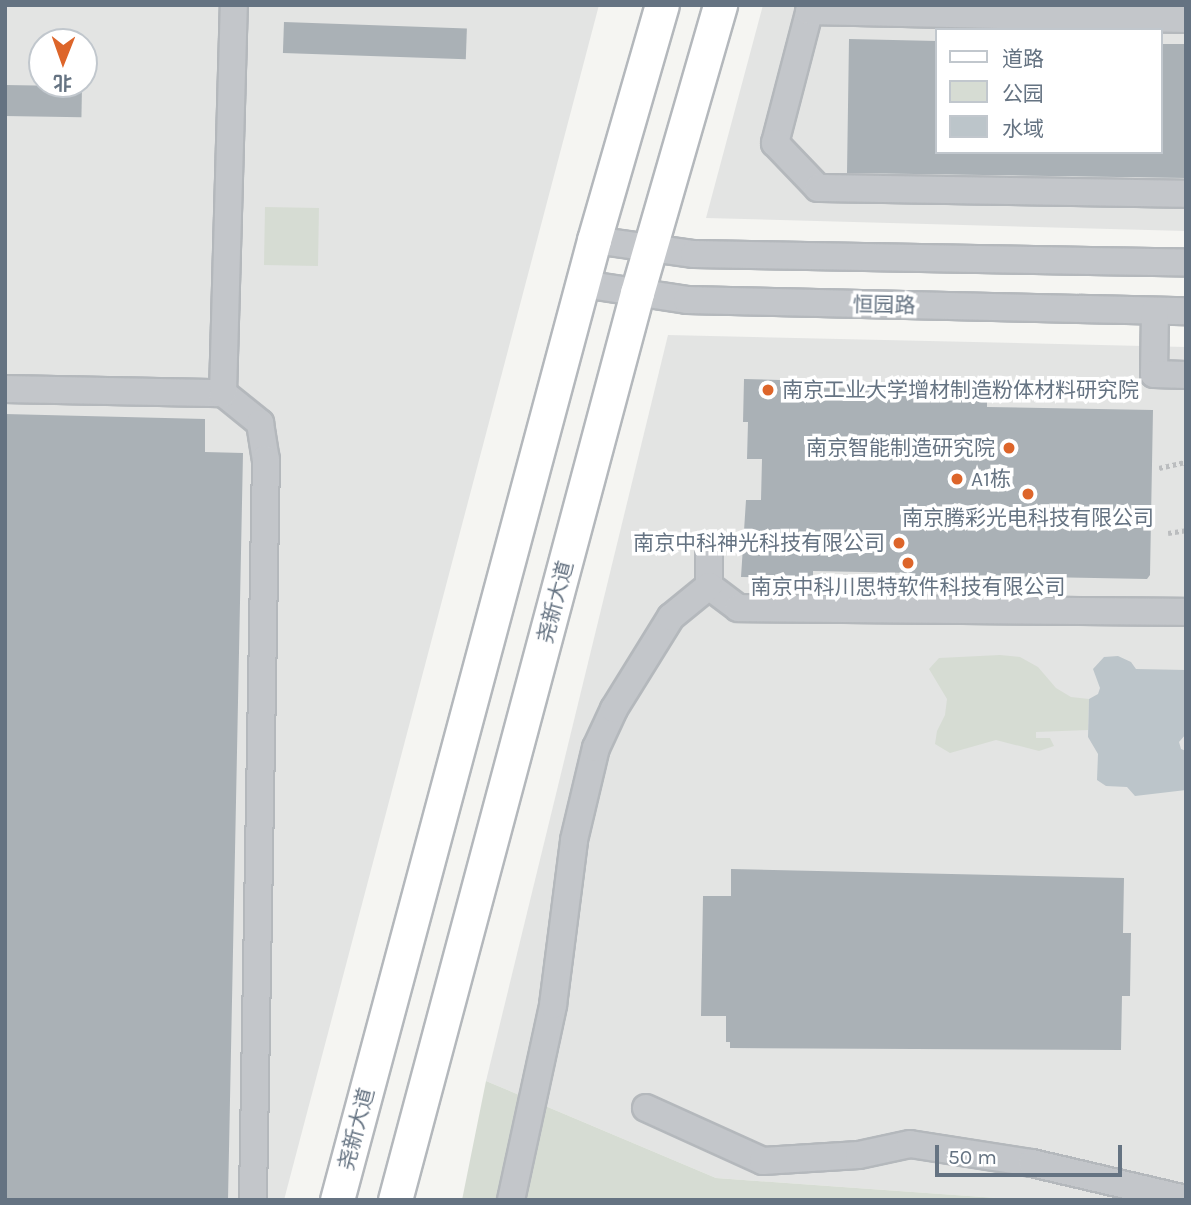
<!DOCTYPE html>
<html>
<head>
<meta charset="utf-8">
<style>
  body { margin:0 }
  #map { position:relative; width:1191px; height:1205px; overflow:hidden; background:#f5f5f2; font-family:Karla,"Noto Sans SC",sans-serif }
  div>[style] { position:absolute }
  .built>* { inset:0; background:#e3e4e3 }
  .green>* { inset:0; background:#d6dcd3; transform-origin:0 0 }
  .water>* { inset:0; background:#bcc5ca }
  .building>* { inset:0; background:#aab1b6; transform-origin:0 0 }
  .path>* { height:4.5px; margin-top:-2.25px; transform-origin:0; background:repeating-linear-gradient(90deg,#bbbdbf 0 3.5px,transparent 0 7px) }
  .roads { filter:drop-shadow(2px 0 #b4b8bc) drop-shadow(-2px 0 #b4b8bc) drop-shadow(0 2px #b4b8bc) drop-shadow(0 -2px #b4b8bc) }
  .minor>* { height:26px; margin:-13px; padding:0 13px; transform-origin:13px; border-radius:13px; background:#c3c6ca }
  .major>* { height:33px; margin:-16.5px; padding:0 16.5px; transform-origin:16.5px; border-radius:16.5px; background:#fff }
  .dots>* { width:19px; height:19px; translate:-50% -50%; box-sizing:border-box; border:4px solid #fff; border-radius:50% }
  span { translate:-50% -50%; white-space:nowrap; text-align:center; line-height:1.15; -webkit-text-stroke:7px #fff; paint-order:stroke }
  .street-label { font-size:21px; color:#657382 }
  .poi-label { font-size:21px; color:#657382 }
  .left { translate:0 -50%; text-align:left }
  .right { translate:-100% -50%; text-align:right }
  .frame { position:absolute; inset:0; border:7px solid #657382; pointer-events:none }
  .legend { position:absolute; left:935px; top:28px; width:228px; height:126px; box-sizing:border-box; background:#fff; border:2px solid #c1c7cd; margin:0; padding:9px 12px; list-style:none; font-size:21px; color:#657382 }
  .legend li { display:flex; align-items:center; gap:14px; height:35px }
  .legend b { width:35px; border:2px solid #c1c7cd }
  .north { position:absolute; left:28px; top:28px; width:70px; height:70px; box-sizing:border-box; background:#fff; border:2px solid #c1c7cd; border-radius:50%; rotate:181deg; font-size:19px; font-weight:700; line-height:28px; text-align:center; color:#657382 }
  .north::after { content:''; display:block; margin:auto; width:24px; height:32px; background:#dd652a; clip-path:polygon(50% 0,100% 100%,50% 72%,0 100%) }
  .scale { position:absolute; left:935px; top:1145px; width:187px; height:32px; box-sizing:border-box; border:4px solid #657382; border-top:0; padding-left:9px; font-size:21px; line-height:24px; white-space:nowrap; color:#657382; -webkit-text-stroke:5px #fff; paint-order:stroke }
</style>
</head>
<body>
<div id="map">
  <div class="built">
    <div style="clip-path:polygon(evenodd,5px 5px,599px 5px,284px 1200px,5px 1200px,5px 5px,42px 42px,84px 42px,84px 84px,42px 84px,42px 42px)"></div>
    <div style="clip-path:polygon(evenodd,763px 5px,1186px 5px,1186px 231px,706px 218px,763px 5px,937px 30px,1161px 30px,1161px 152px,937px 152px,937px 30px)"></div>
    <div style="clip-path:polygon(668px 335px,1186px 347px,1186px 1200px,1024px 1200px,716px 1178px,486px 1081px)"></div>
  </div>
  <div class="green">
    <div style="left:265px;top:207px;width:54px;height:58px;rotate:1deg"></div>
    <div style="clip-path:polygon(1000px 655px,1020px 657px,1038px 667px,1056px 688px,1071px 697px,1089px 699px,1088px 730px,1036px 732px,1036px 738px,1050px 738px,1054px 746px,1039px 751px,996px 740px,950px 753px,935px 744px,937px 731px,945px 715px,947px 699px,929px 669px,939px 658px)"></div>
    <div style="clip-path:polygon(486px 1081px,716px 1178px,1024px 1200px,462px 1200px)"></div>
  </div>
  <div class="water">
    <div style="clip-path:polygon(1118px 656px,1131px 662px,1136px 669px,1186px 670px,1186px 734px,1179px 742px,1181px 749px,1186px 751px,1186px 790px,1135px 796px,1127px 787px,1106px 786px,1097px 780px,1098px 754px,1088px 737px,1089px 699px,1098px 694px,1100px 688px,1093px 669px,1104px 657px)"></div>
  </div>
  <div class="building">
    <div style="left:284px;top:22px;width:183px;height:31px;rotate:2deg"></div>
    <div style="clip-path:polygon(849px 39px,937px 41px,937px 152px,1161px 152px,1161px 44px,1186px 44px,1186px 178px,847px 173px)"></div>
    <div style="left:5px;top:85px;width:77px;height:31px;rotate:1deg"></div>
    <div style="clip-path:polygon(744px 379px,816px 381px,816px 388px,915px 389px,915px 383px,987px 384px,987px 407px,1153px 410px,1150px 575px,1147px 579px,985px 576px,985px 581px,912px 579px,912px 573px,813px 571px,813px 578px,741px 577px,746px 500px,761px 500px,762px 459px,747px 459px,748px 422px,743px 422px)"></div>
    <div style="clip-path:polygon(5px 414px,205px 419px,205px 452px,243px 453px,228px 1200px,5px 1200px)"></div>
    <div style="clip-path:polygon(731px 869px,1124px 878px,1123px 933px,1131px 933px,1130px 996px,1122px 996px,1121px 1050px,730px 1048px,730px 1042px,726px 1042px,726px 1016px,701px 1016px,703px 896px,731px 896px)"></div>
  </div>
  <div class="path">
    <div style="left:1159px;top:468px;width:28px;rotate:-13deg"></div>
    <div style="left:1168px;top:533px;width:18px;rotate:-9deg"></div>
  </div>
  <div class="roads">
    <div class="minor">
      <div style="left:811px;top:5px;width:143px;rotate:104.6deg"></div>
      <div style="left:775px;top:143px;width:62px;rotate:46.3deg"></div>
      <div style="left:818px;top:188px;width:368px;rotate:0.9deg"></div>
      <div style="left:809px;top:11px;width:377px;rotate:1.2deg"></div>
      <div style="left:594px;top:240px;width:101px;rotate:8deg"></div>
      <div style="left:694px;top:254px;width:492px;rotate:1deg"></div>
      <div style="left:583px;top:284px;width:105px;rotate:8.7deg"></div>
      <div style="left:687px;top:300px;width:499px;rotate:1.3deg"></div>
      <div style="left:1155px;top:311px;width:63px;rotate:90.9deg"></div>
      <div style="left:1154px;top:374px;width:32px;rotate:2deg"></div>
      <div style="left:5px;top:389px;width:218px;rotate:1.1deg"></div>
      <div style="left:223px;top:393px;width:48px;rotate:39deg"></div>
      <div style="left:260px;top:423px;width:36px;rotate:81deg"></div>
      <div style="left:266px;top:459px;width:741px;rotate:91.01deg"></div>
      <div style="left:223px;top:393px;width:388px;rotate:-88.4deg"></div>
      <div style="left:709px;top:554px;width:32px;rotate:90deg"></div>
      <div style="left:709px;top:586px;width:36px;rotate:37deg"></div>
      <div style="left:738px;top:608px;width:448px;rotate:0.5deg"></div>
      <div style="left:646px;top:1108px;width:128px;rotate:24.4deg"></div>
      <div style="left:763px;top:1161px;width:96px;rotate:-3.6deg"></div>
      <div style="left:859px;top:1155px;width:52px;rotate:-12.2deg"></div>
      <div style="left:910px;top:1144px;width:123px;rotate:8.9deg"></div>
      <div style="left:1032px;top:1163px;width:158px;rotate:13.2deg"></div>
      <div style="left:511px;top:1200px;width:199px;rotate:-77.8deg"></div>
      <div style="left:553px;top:1005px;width:166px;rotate:-82.7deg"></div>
      <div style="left:574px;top:840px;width:95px;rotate:-76.6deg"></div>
      <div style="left:596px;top:748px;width:43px;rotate:-65.2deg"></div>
      <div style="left:614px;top:709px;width:108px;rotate:-58.2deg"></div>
      <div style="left:671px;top:617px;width:49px;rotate:-39.2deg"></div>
    </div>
    <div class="major">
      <div style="left:337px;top:1200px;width:994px;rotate:-75.01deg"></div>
      <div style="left:594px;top:240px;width:245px;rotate:-73.9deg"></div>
      <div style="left:395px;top:1200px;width:939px;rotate:-75.06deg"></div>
      <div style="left:637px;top:293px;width:300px;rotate:-73.9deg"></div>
    </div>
  </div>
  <div class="dots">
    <div style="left:768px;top:390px;background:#dd652a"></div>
    <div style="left:1009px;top:448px;background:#dd652a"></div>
    <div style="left:957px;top:479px;background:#dd652a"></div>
    <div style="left:1028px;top:494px;background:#dd652a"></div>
    <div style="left:899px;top:543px;background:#dd652a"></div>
    <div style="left:908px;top:563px;background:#dd652a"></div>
  </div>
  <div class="street-label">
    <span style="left:884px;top:305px;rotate:1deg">恒园路</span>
    <span style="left:555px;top:602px;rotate:-75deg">尧新大道</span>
    <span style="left:356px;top:1129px;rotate:-75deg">尧新大道</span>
  </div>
  <div class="poi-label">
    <span class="left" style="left:782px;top:390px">南京工业大学增材制造粉体材料研究院</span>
    <span class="right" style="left:995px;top:448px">南京智能制造研究院</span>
    <span class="left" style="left:971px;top:479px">A1栋</span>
    <span style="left:1028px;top:518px">南京腾彩光电科技有限公司</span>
    <span class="right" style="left:885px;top:543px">南京中科神光科技有限公司</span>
    <span style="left:908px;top:587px">南京中科川思特软件科技有限公司</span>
  </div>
  <div class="frame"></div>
  <ul class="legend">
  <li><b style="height:9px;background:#fff"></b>道路</li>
  <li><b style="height:19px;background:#d6dcd3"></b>公园</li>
  <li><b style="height:19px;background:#bcc5ca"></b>水域</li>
  </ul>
  <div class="north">北</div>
  <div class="scale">50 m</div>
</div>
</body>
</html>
